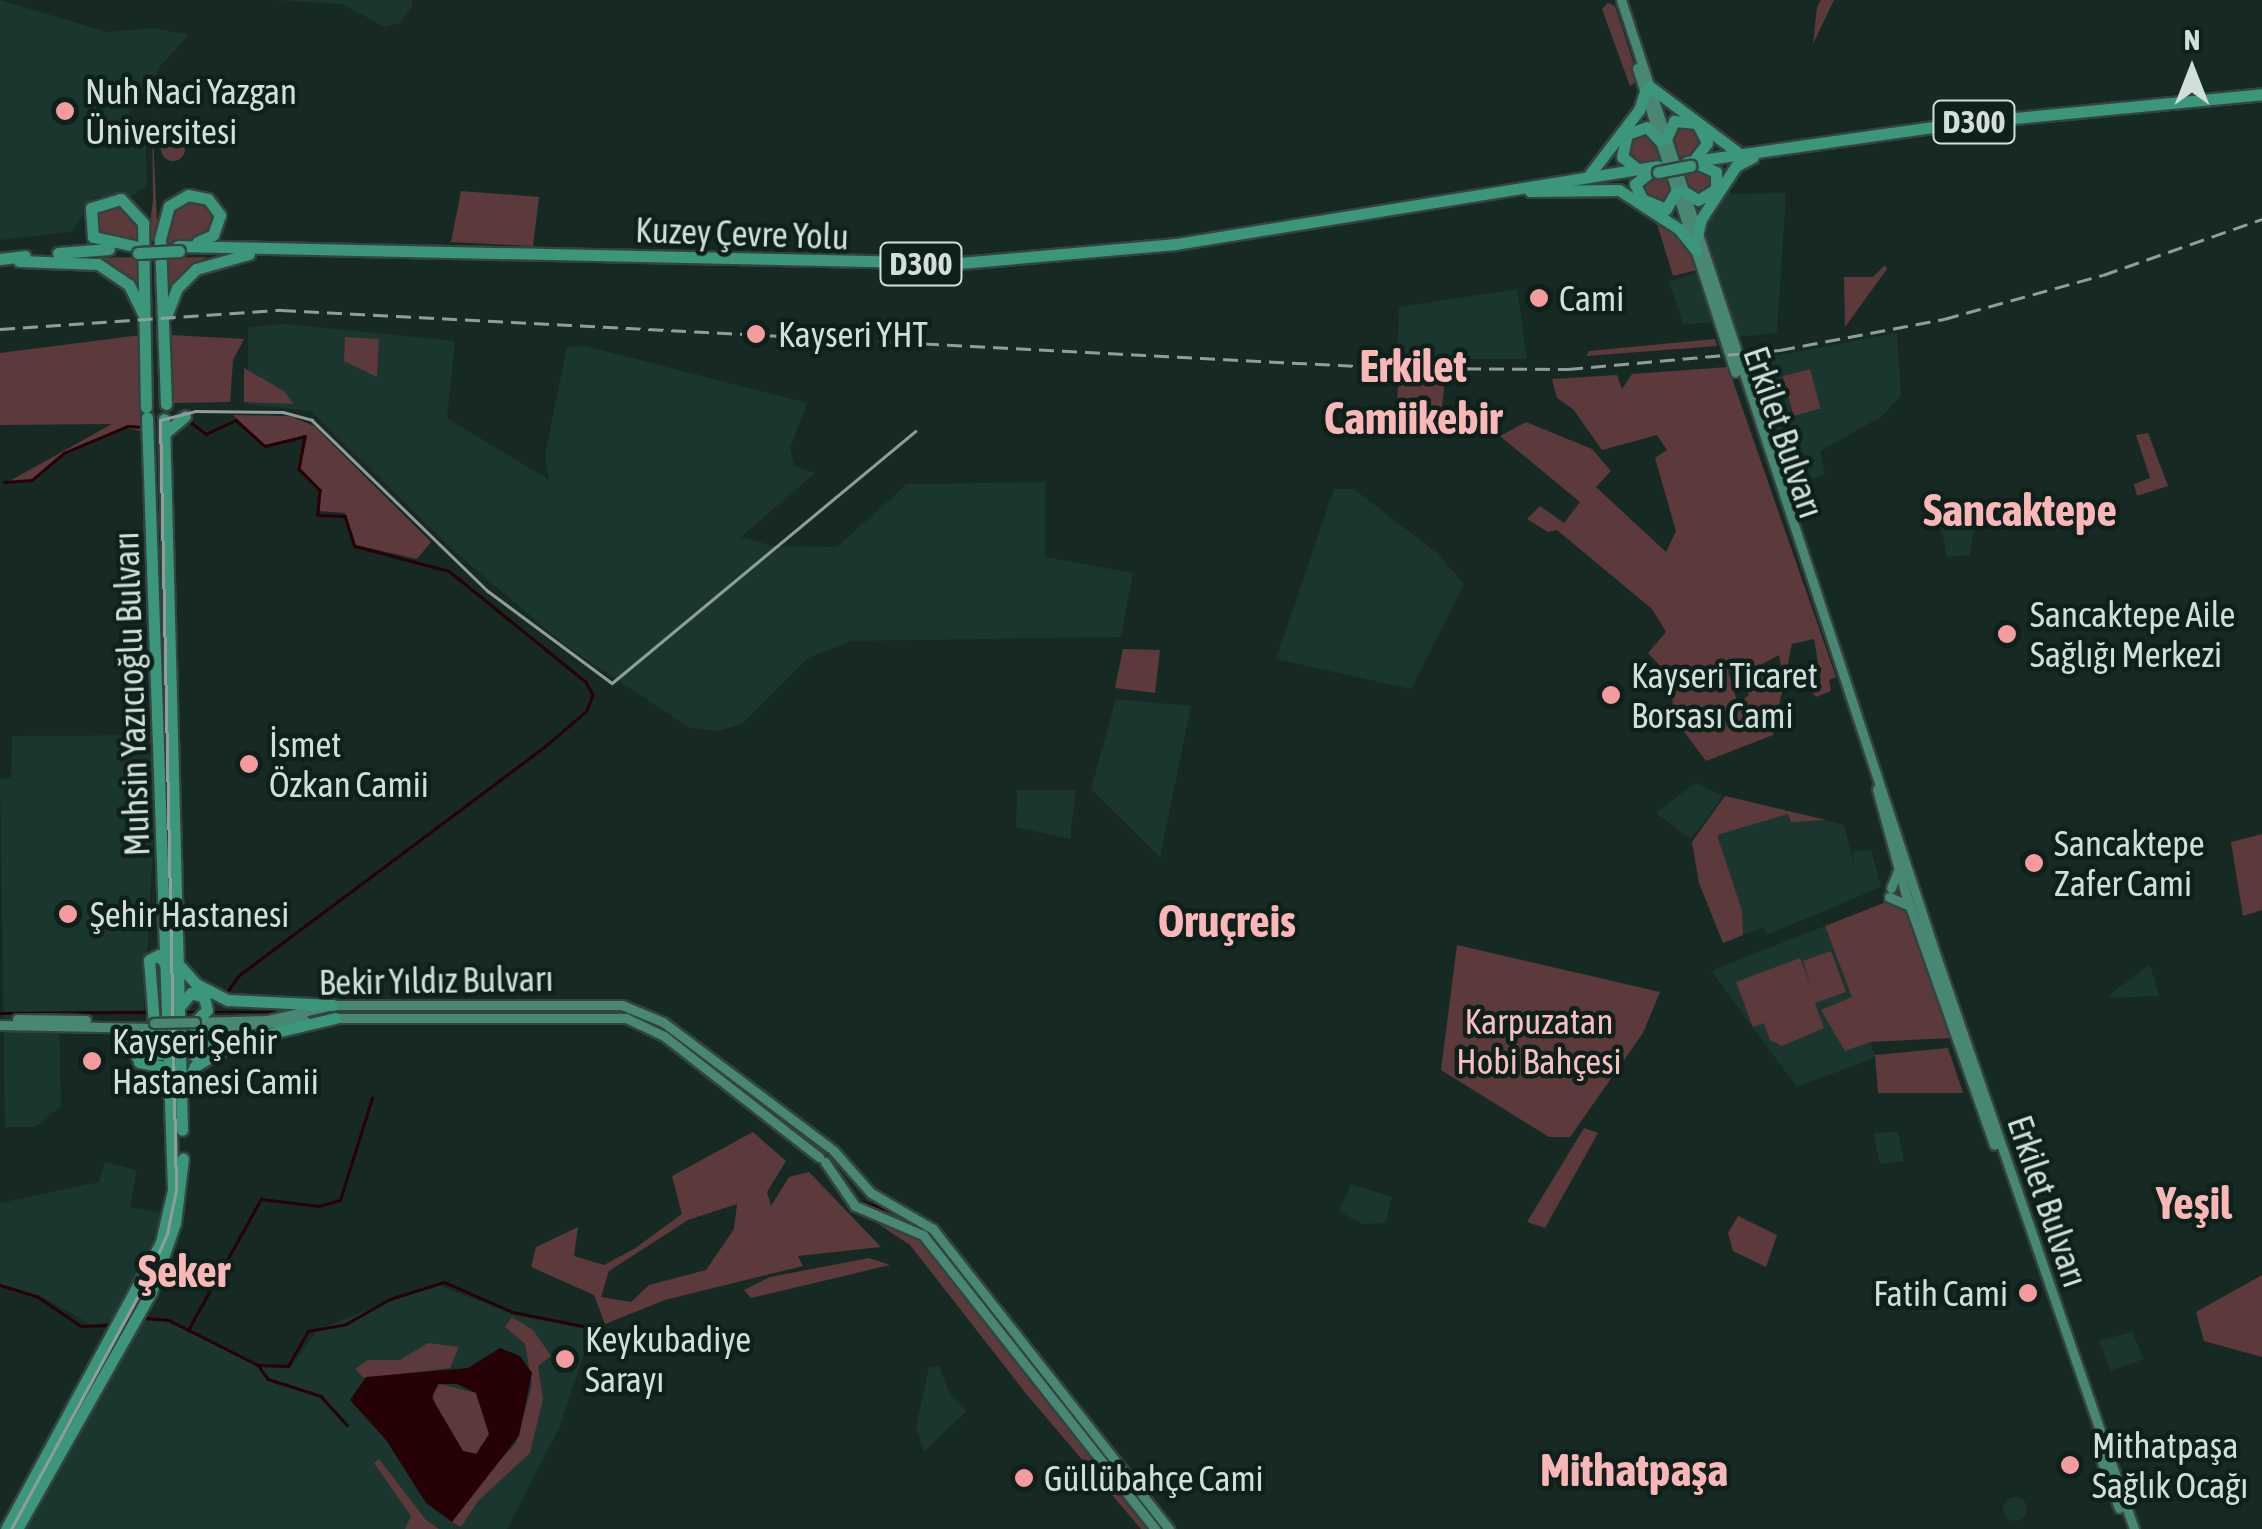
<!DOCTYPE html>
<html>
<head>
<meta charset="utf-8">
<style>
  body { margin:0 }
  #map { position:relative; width:2262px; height:1529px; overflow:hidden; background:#162a23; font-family:"Asap Condensed",sans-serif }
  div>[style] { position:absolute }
  .built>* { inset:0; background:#1b362e }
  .round { border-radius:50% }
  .green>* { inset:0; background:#5c393b; transform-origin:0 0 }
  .water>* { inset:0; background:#260105 }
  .stream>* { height:2.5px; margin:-1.25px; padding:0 1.25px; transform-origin:1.25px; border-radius:1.25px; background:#260105 }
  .roads { filter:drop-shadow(2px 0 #34433e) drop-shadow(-2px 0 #34433e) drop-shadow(0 2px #34433e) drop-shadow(0 -2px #34433e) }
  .primary>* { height:9px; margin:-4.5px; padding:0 4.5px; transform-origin:4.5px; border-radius:4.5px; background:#488774 }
  .highway>* { height:11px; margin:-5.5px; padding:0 5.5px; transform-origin:5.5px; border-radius:5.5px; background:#3b967b }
  .tram>* { height:2.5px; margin:-1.25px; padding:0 1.25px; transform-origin:1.25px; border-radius:1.25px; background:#8f9e99 }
  .rail>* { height:2.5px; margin-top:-1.25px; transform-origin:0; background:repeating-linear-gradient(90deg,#8f9e99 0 15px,transparent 0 23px) }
  .bridges { filter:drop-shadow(2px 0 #34433e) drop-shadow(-2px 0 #34433e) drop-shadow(0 2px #34433e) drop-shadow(0 -2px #34433e) }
  .primary-bridge>* { height:9px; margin:-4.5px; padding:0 4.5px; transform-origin:4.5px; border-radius:4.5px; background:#488774 }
  .highway-bridge>* { height:11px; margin:-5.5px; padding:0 5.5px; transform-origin:5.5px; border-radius:5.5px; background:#3b967b }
  .dots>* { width:28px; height:28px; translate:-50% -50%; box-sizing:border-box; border:5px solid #0d201a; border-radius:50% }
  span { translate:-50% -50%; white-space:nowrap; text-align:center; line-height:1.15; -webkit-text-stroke:9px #0d201a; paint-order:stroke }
  .shield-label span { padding:2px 8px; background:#0d201a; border:2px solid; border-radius:8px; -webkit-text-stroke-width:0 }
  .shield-label { font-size:32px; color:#d2ded9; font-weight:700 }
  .poi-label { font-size:35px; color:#d2ded9 }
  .left { translate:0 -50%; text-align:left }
  .right { translate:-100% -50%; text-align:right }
  .street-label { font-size:35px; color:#d2ded9 }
  .park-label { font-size:35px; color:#f9bec0 }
  .district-label { font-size:45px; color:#fbb6b8; font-weight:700 }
  .north { position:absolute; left:2142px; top:20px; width:100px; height:100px; -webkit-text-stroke:8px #0d201a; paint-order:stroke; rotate:0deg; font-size:28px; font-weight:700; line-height:40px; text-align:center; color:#d2ded9 }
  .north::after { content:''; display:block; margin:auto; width:35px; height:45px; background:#d2ded9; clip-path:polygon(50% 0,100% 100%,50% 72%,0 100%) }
</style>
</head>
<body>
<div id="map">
  <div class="built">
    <div style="clip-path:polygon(0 0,107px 32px,154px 28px,189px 35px,160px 66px,148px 93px,129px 94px,130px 129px,145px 129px,147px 186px,131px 196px,95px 197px,71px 232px,0 240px)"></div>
    <div style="clip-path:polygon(275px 0,411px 0,413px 5px,400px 23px,384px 27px,343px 4px)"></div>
    <div style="clip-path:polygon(1786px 193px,1777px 333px,1734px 337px,1703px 225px,1724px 194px)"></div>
    <div style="clip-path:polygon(1704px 271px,1723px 322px,1683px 324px,1669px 281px)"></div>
    <div style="clip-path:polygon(1517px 289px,1527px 359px,1397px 359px,1399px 307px)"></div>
    <div style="clip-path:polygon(285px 324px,455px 341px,447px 418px,549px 480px,545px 455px,567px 347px,585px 346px,807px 403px,790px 448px,794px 466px,815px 473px,741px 537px,773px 546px,837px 547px,907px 484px,1045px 482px,1045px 557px,1133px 573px,1121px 637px,850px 641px,808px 658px,742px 724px,717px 731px,690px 728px,565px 645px,454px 551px,311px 411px,248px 404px,248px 327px)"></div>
    <div style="clip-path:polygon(1897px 333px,1901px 395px,1881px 417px,1820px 451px,1825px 475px,1788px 487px,1743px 362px)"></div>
    <div style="clip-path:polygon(1334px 489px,1354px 489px,1438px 554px,1464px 584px,1411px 689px,1276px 659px)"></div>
    <div style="clip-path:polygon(1939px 518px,1974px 527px,1970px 555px,1947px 557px)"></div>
    <div style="clip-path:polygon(1116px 699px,1191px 706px,1160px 857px,1091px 789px)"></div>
    <div style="clip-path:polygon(159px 735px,144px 1010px,59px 1011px,61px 1106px,35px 1127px,5px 1127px,0 779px,11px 778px,12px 736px)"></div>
    <div style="clip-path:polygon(1695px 783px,1723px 796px,1691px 839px,1656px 813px)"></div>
    <div style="clip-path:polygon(1017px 790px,1076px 790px,1070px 839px,1016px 827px)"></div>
    <div style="clip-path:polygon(1725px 796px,1844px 825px,1854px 864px,1853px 851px,1871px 850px,1881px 887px,1767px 935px,1763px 927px,1723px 943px,1699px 883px,1692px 842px)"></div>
    <div style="clip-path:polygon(1825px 926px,1876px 1057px,1797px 1087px,1711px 971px)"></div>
    <div style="clip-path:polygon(2150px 964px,2159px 996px,2110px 998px,2109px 995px)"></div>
    <div style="clip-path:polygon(1898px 1132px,1904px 1161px,1880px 1164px,1873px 1133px)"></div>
    <div style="clip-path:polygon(105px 1162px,137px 1170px,130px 1207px,166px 1213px,114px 1321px,92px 1325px,46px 1299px,0 1284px,0 1203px,99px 1182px)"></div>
    <div style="clip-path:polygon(1351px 1184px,1392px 1197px,1385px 1223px,1362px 1224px,1339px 1211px)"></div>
    <div style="clip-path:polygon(435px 1284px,515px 1315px,592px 1330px,559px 1428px,507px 1529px,23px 1529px,143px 1321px,167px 1322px,261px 1366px,291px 1367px,317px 1330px)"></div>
    <div style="clip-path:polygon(2132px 1332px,2144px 1359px,2111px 1371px,2099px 1341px)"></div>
    <div style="clip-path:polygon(939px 1366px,950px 1395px,966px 1411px,924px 1452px,916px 1427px,929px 1367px)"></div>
    <div class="round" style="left:2003px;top:1497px;width:24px;height:24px"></div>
  </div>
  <div class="green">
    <div style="clip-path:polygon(1821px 0,1834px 0,1813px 44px,1817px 7px)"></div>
    <div style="clip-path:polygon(1608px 3px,1615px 6px,1639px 80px,1630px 86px,1602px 9px)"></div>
    <div style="clip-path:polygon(152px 116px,158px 241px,148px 241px,153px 200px)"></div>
    <div style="clip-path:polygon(1678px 120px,1704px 134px,1699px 155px,1676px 160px,1668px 134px)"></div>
    <div style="clip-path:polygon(1631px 132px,1654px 134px,1663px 161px,1638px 166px,1624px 159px)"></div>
    <div class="round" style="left:161px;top:137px;width:24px;height:24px"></div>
    <div style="clip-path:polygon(1704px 167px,1713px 170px,1712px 191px,1689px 195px,1679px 171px)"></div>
    <div style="clip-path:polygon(1667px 173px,1673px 198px,1669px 206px,1637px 192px,1649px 176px)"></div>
    <div style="clip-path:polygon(461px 191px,539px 197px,533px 246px,451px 242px)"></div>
    <div style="clip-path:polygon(185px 197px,214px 205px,217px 228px,193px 242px,165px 244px,167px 214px)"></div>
    <div style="clip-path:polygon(112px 201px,136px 211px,143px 244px,100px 240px,90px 217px)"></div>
    <div style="clip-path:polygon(1654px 214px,1679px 230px,1697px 270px,1673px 276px)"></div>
    <div style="clip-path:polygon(145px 257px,142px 299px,91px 258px)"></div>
    <div style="clip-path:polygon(207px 257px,192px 266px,166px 310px,165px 258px)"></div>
    <div style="clip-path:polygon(1885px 265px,1887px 269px,1845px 327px,1844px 277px,1873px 277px)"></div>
    <div style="clip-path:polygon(141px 335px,145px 432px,127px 428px,62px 456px,32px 482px,6px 483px,112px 424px,0 425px,0 353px)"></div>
    <div style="clip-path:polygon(171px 335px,244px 339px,233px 360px,230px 402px,174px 403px)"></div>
    <div style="clip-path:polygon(345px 337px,379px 339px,377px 377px,344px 361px)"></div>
    <div style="clip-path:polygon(1715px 339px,1717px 346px,1586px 356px,1589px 351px)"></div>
    <div style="clip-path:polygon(evenodd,1728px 367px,1836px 677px,1829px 680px,1831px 691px,1816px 697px,1812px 692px,1821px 681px,1814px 639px,1792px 644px,1773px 735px,1706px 761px,1670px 713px,1673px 701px,1658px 683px,1667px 673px,1648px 653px,1666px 632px,1652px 609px,1557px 530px,1548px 532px,1527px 519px,1540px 506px,1564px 523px,1580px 502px,1500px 436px,1526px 422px,1592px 449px,1611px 471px,1596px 487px,1666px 552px,1676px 531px,1655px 458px,1667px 450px,1657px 435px,1602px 450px,1573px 409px,1557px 398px,1552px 379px,1617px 375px,1622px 389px,1632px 374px,1728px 367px,1779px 655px,1781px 665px,1770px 680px,1757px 667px,1779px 655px,1728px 367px,1747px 665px,1753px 682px,1741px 683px,1749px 695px,1738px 704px,1728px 671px,1747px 665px)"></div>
    <div style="clip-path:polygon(244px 368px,284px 391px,294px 404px,244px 402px)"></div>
    <div style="left:1810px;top:369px;width:41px;height:28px;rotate:75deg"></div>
    <div style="clip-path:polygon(1415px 379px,1445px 380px,1442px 407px,1397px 408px,1398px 383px)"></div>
    <div style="clip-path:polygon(233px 415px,290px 416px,314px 426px,431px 542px,417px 559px,356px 545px,345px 513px,318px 511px,321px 490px,300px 468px,307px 436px,264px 445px)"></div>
    <div style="clip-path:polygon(2148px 433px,2168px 486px,2137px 496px,2134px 484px,2150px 478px,2136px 435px)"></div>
    <div style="clip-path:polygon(1123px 649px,1160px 650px,1155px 693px,1115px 688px)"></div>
    <div style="clip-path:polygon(1725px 796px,1826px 820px,1791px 822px,1788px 814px,1717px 835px,1742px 911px,1743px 935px,1723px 943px,1699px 883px,1692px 842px)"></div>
    <div style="clip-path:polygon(2262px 834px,2262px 910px,2243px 916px,2231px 842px)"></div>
    <div style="clip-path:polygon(1904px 895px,1952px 1038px,1870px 1042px,1845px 1051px,1821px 1010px,1852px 997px,1825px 926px)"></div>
    <div style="clip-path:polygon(1457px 945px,1660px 992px,1643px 1033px,1570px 1137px,1549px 1137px,1441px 1070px)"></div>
    <div style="clip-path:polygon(1831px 951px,1846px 992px,1815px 1003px,1824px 1028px,1782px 1046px,1770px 1040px,1764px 1023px,1753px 1027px,1736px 982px,1800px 958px,1812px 989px,1803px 961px)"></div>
    <div style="clip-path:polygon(1948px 1048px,1963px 1093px,1878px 1093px,1875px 1055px)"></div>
    <div style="clip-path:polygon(1584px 1128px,1598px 1133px,1545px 1228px,1527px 1222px)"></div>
    <div style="clip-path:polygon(evenodd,753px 1132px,786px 1161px,767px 1192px,771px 1206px,789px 1177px,809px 1172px,881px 1247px,798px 1256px,803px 1266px,665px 1300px,605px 1324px,594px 1295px,531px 1267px,536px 1247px,578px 1227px,574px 1256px,604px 1265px,634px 1249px,682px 1214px,672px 1176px,753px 1132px,737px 1204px,734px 1229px,706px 1270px,649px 1285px,631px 1302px,601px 1297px,609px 1271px,688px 1220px,737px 1204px)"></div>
    <div style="clip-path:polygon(1738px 1216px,1777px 1235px,1766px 1267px,1733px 1251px,1728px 1233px)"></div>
    <div style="clip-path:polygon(877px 1223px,914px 1233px,929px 1248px,1149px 1529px,1141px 1529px,1028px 1396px,910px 1245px)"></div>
    <div style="clip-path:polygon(869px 1258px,890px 1265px,751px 1298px,744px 1290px,770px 1277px)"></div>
    <div style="clip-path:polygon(2262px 1275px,2262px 1357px,2204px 1341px,2196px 1312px)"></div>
    <div style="clip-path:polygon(512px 1317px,533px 1330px,551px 1356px,538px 1366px,543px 1399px,530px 1453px,478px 1501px,461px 1527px,452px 1522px,467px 1497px,516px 1443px,532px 1385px,525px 1344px,505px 1327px)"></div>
    <div style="clip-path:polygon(428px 1343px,459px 1347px,450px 1368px,364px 1378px,355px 1369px,368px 1360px,400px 1360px)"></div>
    <div style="clip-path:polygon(440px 1384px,476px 1393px,489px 1434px,478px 1454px,463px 1451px,439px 1415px,432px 1394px)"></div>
    <div style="clip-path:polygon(379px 1459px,426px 1520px,439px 1529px,405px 1529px,411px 1516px,374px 1463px)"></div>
  </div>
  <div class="water">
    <div style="clip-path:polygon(evenodd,500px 1348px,520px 1356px,532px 1373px,519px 1436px,452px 1522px,426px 1503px,386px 1440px,350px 1400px,366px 1377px,468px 1368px,500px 1348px,457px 1384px,476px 1393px,489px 1434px,476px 1454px,463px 1451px,432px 1398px,438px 1384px,457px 1384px)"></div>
  </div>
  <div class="stream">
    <div style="left:188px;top:420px;width:23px;rotate:38deg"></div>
    <div style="left:206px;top:434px;width:33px;rotate:-25deg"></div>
    <div style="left:236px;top:420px;width:39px;rotate:42deg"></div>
    <div style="left:265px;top:446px;width:41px;rotate:-14deg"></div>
    <div style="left:305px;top:436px;width:34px;rotate:100deg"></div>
    <div style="left:299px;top:469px;width:30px;rotate:45deg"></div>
    <div style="left:320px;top:490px;width:25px;rotate:95deg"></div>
    <div style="left:318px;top:515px;width:27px;rotate:2deg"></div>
    <div style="left:345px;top:516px;width:32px;rotate:72deg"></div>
    <div style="left:355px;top:546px;width:97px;rotate:14.9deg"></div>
    <div style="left:449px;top:571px;width:176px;rotate:39deg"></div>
    <div style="left:586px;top:682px;width:15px;rotate:62deg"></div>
    <div style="left:593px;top:695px;width:17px;rotate:111deg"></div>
    <div style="left:587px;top:711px;width:55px;rotate:139.4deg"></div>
    <div style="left:545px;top:747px;width:382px;rotate:143.2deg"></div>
    <div style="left:239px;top:976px;width:21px;rotate:125deg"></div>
    <div style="left:4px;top:482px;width:28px;rotate:-4deg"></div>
    <div style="left:32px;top:480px;width:42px;rotate:-40.2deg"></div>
    <div style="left:64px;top:453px;width:69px;rotate:-22.9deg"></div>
    <div style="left:128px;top:426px;width:14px;rotate:4deg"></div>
    <div style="left:329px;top:1011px;width:191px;rotate:-0.6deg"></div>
    <div style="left:182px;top:1012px;width:17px"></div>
    <div style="left:211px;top:1012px;width:69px"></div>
    <div style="left:0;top:1013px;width:149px;rotate:-0.4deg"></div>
    <div style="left:656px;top:1023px;width:203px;rotate:37.6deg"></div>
    <div style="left:834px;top:1165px;width:13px;rotate:63deg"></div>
    <div style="left:856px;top:1200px;width:42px;rotate:16.7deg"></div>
    <div style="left:924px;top:1228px;width:383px;rotate:51.8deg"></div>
    <div style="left:0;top:1285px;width:39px;rotate:17deg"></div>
    <div style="left:37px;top:1296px;width:53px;rotate:34.3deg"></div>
    <div style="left:81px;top:1326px;width:28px;rotate:-2deg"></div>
    <div style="left:146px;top:1318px;width:23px;rotate:5deg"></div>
    <div style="left:169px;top:1320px;width:100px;rotate:26.8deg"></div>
    <div style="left:258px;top:1365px;width:17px;rotate:54deg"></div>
    <div style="left:268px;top:1379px;width:56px;rotate:17.8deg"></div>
    <div style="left:321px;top:1396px;width:39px;rotate:48deg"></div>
    <div style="left:188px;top:1330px;width:150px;rotate:-60.9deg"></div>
    <div style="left:261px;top:1199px;width:58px;rotate:6.9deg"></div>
    <div style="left:319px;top:1206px;width:22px;rotate:-16deg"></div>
    <div style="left:340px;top:1200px;width:107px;rotate:-72.6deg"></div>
    <div style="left:258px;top:1365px;width:30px;rotate:2deg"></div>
    <div style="left:288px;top:1366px;width:40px;rotate:-60.3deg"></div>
    <div style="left:308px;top:1331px;width:39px;rotate:-10deg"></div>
    <div style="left:346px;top:1324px;width:51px;rotate:-29.6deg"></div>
    <div style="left:390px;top:1299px;width:57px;rotate:-17.5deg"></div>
    <div style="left:444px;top:1282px;width:75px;rotate:23.5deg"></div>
    <div style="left:513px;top:1312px;width:82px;rotate:11.3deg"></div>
  </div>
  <div class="roads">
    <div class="primary">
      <div style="left:1621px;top:0;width:1000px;rotate:71.76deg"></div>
      <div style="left:1934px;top:950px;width:613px;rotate:70.94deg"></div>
      <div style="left:1637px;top:68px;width:65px;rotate:72.1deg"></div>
      <div style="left:1661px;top:144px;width:240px;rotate:72deg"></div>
      <div style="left:1877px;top:789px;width:107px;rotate:74.8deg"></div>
      <div style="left:1905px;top:892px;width:268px;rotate:70.6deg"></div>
      <div style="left:1891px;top:888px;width:18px;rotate:-68deg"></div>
      <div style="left:1889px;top:897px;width:23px;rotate:23deg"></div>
      <div style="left:331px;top:1018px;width:295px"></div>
      <div style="left:626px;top:1018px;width:42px;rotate:25.3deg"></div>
      <div style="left:664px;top:1036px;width:197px;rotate:38deg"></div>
      <div style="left:17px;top:1019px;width:69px;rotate:0.8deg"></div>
      <div style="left:195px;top:1022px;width:73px;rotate:-1.6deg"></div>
      <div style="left:268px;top:1020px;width:67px;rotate:-13deg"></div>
      <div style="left:333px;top:1005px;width:289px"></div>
      <div style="left:622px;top:1005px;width:44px;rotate:22.5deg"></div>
      <div style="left:663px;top:1022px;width:208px;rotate:37deg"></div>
      <div style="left:0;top:1025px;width:155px;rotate:1.1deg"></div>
      <div style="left:202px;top:1028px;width:103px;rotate:-4.4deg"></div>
      <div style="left:833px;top:1150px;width:57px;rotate:48.5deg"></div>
      <div style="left:871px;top:1193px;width:72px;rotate:30.1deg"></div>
      <div style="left:933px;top:1229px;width:382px;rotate:51.8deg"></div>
      <div style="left:825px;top:1162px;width:53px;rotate:55.7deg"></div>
      <div style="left:855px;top:1206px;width:74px;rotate:23.1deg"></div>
      <div style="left:923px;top:1235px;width:375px;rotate:51.7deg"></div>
      <div style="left:2097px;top:1448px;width:64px;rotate:69.9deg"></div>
    </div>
    <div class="highway">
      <div style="left:1649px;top:86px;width:109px;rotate:36.8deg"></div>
      <div style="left:1666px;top:139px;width:20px;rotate:-66deg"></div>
      <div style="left:1674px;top:121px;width:23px;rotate:5deg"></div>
      <div style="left:1697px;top:123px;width:22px;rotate:63deg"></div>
      <div style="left:1707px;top:143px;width:20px;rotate:127deg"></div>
      <div style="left:1687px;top:162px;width:269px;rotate:-8.1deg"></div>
      <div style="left:1953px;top:124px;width:310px;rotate:-5.5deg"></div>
      <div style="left:1635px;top:167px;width:16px;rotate:-142deg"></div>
      <div style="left:1622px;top:157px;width:24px;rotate:-78deg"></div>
      <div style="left:1627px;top:134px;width:21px;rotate:-19deg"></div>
      <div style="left:1647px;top:127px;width:19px;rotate:47deg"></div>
      <div style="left:1649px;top:173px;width:18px;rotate:142deg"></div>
      <div style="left:1635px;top:184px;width:17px;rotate:65deg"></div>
      <div style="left:1642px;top:199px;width:26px;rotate:23deg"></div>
      <div style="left:1666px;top:209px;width:20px;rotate:-60deg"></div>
      <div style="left:1590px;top:174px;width:81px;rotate:-52.6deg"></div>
      <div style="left:1639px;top:110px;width:19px;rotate:-72deg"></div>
      <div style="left:1530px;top:191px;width:89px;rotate:-0.6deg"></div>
      <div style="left:1619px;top:190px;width:72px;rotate:33deg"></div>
      <div style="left:1679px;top:229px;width:27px;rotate:51deg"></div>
      <div style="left:1683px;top:191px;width:17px;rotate:31deg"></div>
      <div style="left:1698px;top:200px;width:21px;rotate:-31deg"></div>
      <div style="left:1716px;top:189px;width:17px;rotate:-90deg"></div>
      <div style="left:1716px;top:172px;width:17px;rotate:-156deg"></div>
      <div style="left:1697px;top:236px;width:17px;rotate:-77deg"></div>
      <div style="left:1701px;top:219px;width:64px;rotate:-56.6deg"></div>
      <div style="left:1736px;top:166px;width:19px;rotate:-28deg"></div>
      <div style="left:178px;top:246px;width:782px;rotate:1.25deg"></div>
      <div style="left:960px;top:263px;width:217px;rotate:-5deg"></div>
      <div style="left:1176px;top:244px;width:488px;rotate:-9.2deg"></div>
      <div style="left:139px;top:247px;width:47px;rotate:-167.7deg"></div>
      <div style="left:93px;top:237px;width:29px;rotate:-94deg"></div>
      <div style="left:91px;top:208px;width:31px;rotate:-17deg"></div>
      <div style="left:121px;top:199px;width:33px;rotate:47deg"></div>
      <div style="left:143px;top:223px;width:184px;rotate:89.1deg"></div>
      <div style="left:58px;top:253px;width:51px;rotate:-4.5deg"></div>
      <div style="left:0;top:259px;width:25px;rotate:-7deg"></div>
      <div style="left:19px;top:261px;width:79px;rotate:2.2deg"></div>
      <div style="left:98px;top:264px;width:37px;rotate:34deg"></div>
      <div style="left:129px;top:285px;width:32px;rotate:64deg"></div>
      <div style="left:167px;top:314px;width:28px;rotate:-69deg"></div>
      <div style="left:177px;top:288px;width:27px;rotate:-45deg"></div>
      <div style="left:196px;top:269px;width:55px;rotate:-15.8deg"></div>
      <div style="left:166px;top:404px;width:165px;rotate:-92.1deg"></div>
      <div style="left:160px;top:239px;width:34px;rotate:-75deg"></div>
      <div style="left:169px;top:206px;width:22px;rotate:-30deg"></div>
      <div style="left:188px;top:195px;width:20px;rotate:11deg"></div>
      <div style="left:208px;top:199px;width:20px;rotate:53deg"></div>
      <div style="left:220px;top:215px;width:21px;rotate:109deg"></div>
      <div style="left:213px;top:235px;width:17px;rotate:156deg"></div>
      <div style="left:164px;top:419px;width:711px;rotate:88.55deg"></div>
      <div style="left:165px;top:433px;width:26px;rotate:-40deg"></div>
      <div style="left:180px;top:966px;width:24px;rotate:48deg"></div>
      <div style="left:196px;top:984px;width:36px;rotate:27deg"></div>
      <div style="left:228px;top:1000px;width:105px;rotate:2.7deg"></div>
      <div style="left:180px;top:1006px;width:17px;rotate:-50deg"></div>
      <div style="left:191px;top:993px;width:14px;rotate:17deg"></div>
      <div style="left:204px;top:997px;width:13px;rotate:77deg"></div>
      <div style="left:207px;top:1010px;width:17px;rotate:135deg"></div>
      <div style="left:154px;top:1023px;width:63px;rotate:-94.5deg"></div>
      <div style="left:149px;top:960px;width:11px;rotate:-27deg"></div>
      <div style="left:159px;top:955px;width:14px;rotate:56deg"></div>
      <div style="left:155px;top:1028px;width:17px;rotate:140deg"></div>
      <div style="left:142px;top:1039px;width:14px;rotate:78deg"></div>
      <div style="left:145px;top:1053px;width:15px;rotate:4deg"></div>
      <div style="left:160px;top:1054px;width:17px;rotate:-54deg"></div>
      <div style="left:129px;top:1037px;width:27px;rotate:68deg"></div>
      <div style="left:139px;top:1062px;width:33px;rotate:11deg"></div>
      <div style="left:183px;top:1044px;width:16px;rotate:45deg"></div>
      <div style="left:194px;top:1055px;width:14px;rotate:-21deg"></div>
      <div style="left:207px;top:1050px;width:14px;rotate:-90deg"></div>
      <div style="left:207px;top:1036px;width:15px;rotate:-148deg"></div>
      <div style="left:184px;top:1087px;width:24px;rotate:-62deg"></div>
      <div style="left:195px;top:1066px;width:50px;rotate:-30.2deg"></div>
      <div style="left:238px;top:1041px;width:100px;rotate:-13.3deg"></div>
      <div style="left:6px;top:1529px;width:326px;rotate:-61.6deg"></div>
      <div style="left:161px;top:1242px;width:53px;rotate:-77deg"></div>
      <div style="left:173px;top:1190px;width:773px;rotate:-91.93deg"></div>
      <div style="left:17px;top:1529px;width:272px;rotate:-60.5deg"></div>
      <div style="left:151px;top:1292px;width:73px;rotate:-70.8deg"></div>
      <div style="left:175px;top:1223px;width:65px;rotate:-83deg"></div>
    </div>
  </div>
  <div class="tram">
    <div style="left:11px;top:1529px;width:280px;rotate:-61.4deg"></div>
    <div style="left:145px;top:1283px;width:54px;rotate:-65.8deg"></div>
    <div style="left:167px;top:1234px;width:45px;rotate:-78.4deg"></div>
    <div style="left:176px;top:1190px;width:770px;rotate:-91.19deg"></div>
    <div style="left:160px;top:420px;width:36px;rotate:-14deg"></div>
    <div style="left:195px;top:411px;width:88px;rotate:0.7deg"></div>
    <div style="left:283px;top:412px;width:30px;rotate:15deg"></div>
    <div style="left:312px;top:420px;width:245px;rotate:44.2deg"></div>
    <div style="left:488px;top:591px;width:154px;rotate:36.6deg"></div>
    <div style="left:612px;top:683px;width:394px;rotate:-39.7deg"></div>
  </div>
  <div class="rail">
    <div style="left:0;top:329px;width:282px;rotate:-3.9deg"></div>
    <div style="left:281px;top:310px;width:1118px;rotate:2.98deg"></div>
    <div style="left:1397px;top:368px;width:171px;rotate:0.3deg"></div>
    <div style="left:1568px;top:369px;width:213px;rotate:-5.1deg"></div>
    <div style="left:1780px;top:350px;width:167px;rotate:-10.7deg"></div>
    <div style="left:1944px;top:319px;width:165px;rotate:-15.5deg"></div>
    <div style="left:2103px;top:275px;width:169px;rotate:-19.4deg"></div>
  </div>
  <div class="bridges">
    <div class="primary-bridge">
      <div style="left:154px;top:1023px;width:41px;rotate:-1.4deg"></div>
    </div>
    <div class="highway-bridge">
      <div style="left:1658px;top:172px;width:33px;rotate:-11deg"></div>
      <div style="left:138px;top:253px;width:41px;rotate:-2.8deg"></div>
    </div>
  </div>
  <div class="dots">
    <div style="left:65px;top:111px;background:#f59b9e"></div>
    <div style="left:1539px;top:298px;background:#f59b9e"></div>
    <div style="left:756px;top:334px;background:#f59b9e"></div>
    <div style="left:2007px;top:634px;background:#f59b9e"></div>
    <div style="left:1611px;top:695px;background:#f59b9e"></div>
    <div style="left:249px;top:764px;background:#f59b9e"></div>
    <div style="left:2034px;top:863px;background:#f59b9e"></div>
    <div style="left:68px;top:914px;background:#f59b9e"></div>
    <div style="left:92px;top:1061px;background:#f59b9e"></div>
    <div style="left:2028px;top:1293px;background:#f59b9e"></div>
    <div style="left:565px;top:1359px;background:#f59b9e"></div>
    <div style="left:2070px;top:1465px;background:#f59b9e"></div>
    <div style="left:1024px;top:1478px;background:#f59b9e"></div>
  </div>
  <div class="shield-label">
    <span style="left:1974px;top:122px">D300</span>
    <span style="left:921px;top:264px">D300</span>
  </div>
  <div class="poi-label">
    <span class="left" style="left:85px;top:111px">Nuh Naci Yazgan<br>Üniversitesi</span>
    <span class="left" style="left:1559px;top:298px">Cami</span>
    <span class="left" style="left:778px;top:334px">Kayseri YHT</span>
    <span class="left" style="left:2030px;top:634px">Sancaktepe Aile<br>Sağlığı Merkezi</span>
    <span class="left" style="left:1631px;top:695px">Kayseri Ticaret<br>Borsası Cami</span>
    <span class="left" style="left:269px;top:764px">İsmet<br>Özkan Camii</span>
    <span class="left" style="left:2054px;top:863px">Sancaktepe<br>Zafer Cami</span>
    <span class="left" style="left:90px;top:914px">Şehir Hastanesi</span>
    <span class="left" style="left:112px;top:1061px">Kayseri Şehir<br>Hastanesi Camii</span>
    <span class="right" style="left:2008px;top:1293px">Fatih Cami</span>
    <span class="left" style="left:585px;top:1359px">Keykubadiye<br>Sarayı</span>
    <span class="left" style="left:2092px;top:1465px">Mithatpaşa<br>Sağlık Ocağı</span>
    <span class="left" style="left:1044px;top:1478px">Güllübahçe Cami</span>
  </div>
  <div class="street-label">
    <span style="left:742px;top:233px;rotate:2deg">Kuzey Çevre Yolu</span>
    <span style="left:1784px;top:432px;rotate:71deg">Erkilet Bulvarı</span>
    <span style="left:131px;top:694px;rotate:-92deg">Muhsin Yazıcıoğlu Bulvarı</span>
    <span style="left:436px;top:980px;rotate:-1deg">Bekir Yıldız Bulvarı</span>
    <span style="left:2048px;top:1201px;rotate:71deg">Erkilet Bulvarı</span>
  </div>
  <div class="park-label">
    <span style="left:1539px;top:1041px">Karpuzatan<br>Hobi Bahçesi</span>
  </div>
  <div class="district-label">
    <span style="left:1413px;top:393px">Erkilet<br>Camiikebir</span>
    <span style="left:2020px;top:511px">Sancaktepe</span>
    <span style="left:1227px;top:922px">Oruçreis</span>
    <span style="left:2194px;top:1204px">Yeşil</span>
    <span style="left:184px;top:1272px">Şeker</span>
    <span style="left:1634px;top:1471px">Mithatpaşa</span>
  </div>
  <div class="north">N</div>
</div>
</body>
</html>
